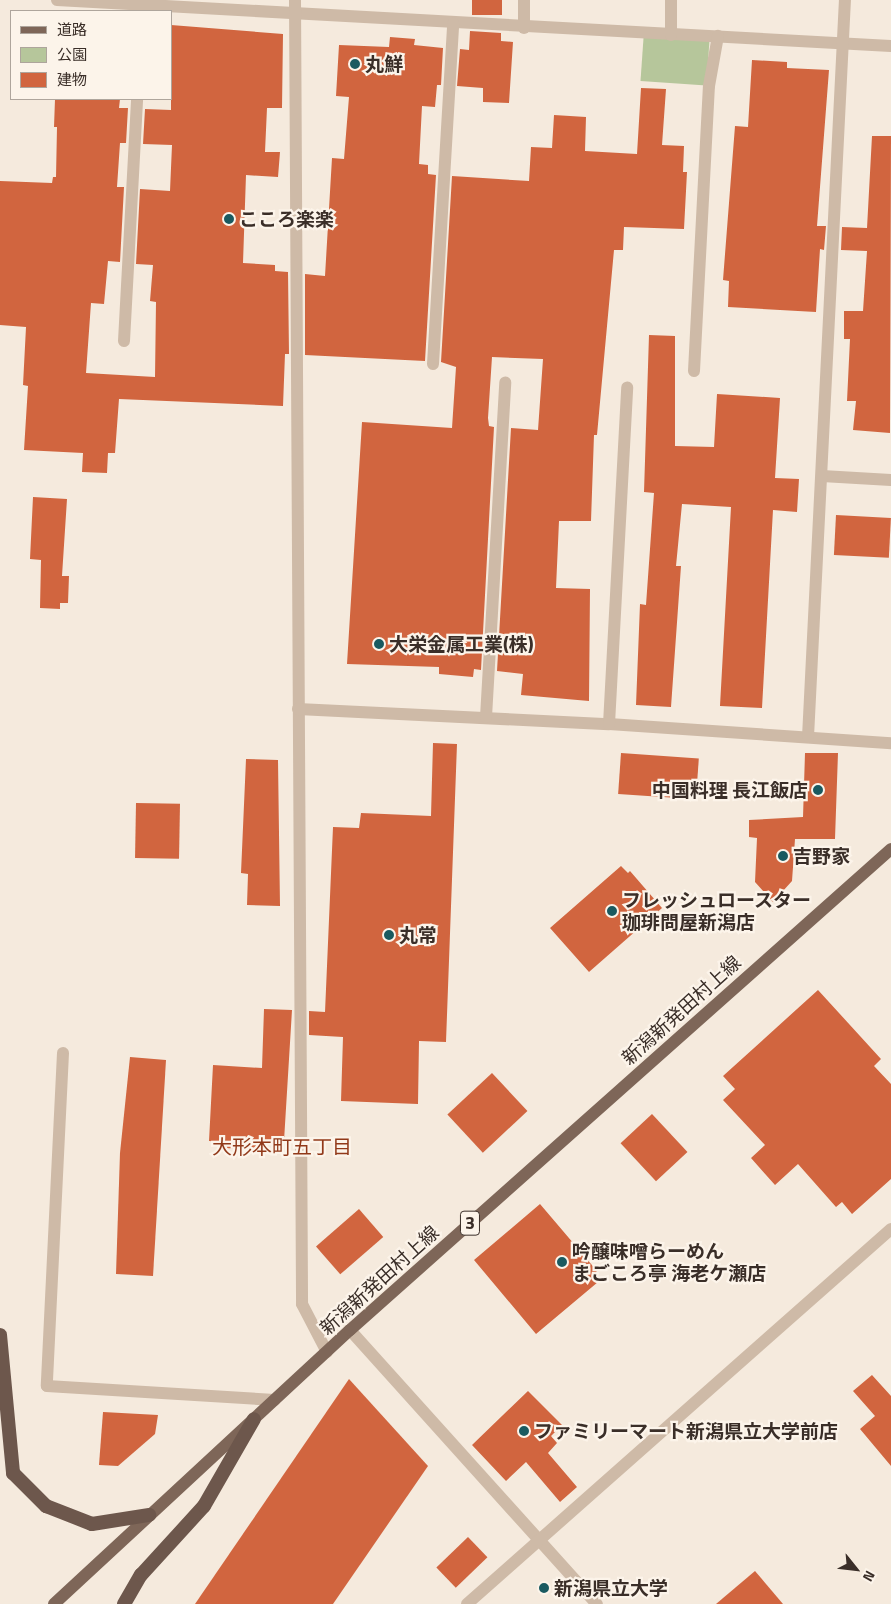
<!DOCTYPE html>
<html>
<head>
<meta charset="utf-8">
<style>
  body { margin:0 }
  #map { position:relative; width:891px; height:1604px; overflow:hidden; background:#f5eadd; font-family:"Titillium Web","Noto Sans JP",sans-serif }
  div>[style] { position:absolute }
  .green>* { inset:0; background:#b6c69b; transform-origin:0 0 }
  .building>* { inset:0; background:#d1653f; transform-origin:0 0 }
  .minor>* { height:12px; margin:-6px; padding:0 6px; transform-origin:6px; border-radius:6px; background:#cebaa7 }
  .primary>* { height:12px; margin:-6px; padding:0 6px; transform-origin:6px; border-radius:6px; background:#7e6658 }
  .trunk>* { height:14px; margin:-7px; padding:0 7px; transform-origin:7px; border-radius:7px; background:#6d574c }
  .dots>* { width:14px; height:14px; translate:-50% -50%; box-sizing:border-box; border:2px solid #fcf4ea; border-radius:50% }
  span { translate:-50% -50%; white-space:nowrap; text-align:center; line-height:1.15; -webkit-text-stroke:4.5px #fcf4ea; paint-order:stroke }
  .shield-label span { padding:1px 4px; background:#fcf4ea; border:1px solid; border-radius:4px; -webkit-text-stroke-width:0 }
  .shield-label { font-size:18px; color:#3a2e28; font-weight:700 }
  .poi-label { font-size:19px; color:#3a2e28; font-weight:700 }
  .left { translate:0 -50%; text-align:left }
  .right { translate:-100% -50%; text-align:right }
  .street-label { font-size:19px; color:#3a2e28 }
  .neighbourhood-label { font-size:20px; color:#913919 }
  .legend { position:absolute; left:10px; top:10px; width:162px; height:90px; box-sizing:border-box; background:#fcf4ea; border:1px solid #aea59c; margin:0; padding:6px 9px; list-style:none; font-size:15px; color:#3a2e28 }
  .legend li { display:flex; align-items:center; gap:10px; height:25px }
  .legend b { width:25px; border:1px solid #aea59c }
  .north { position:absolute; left:831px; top:1544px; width:50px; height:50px; -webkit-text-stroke:4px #fcf4ea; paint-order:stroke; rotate:119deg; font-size:14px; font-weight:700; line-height:20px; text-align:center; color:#3a2e28 }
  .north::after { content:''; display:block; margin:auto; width:18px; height:22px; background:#3a2e28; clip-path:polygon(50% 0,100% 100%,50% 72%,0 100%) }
</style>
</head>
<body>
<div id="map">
  <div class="green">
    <div style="left:644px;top:31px;width:66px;height:50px;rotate:4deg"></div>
  </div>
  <div class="building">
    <div style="left:472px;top:0;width:30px;height:15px"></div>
    <div style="clip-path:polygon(171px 25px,283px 34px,282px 108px,267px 108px,265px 152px,280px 152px,278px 177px,246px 175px,243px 263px,275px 265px,275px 271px,288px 272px,289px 354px,285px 354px,283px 406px,119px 399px,115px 453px,108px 453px,107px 473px,82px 472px,83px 453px,24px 450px,28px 386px,23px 385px,26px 327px,0 325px,0 181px,52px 183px,53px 177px,56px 177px,57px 127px,54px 127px,55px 99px,120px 99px,119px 108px,128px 108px,126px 143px,120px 143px,117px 187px,124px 187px,120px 262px,108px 261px,104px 304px,91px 303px,86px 373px,155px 377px,156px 302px,150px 301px,153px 265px,136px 264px,140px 189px,170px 191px,172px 145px,143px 144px,145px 109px,171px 110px)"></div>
    <div style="clip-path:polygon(470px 31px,501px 33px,501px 41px,513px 42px,509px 103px,483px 102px,483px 88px,457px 86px,460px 49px,469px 50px)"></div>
    <div style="clip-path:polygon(390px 37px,415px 39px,414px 45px,443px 48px,441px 85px,437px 85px,435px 107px,422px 106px,419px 164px,428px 165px,428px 174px,436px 175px,425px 361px,305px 355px,305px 274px,325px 276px,332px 158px,344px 159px,349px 97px,336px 96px,339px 45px,389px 47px)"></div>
    <div style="clip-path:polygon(752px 60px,787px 62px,787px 68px,829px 70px,817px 226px,826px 226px,824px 250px,820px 249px,816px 312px,728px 307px,729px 281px,723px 280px,735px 126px,748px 127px)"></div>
    <div style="clip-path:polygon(641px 88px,666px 89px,662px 145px,684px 146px,683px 172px,687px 172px,684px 229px,624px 227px,623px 250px,614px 250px,597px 435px,594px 435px,591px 521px,559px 521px,556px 588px,590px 589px,589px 701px,521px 695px,523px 674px,497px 671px,511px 428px,538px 430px,543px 359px,492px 357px,488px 418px,489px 426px,494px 427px,481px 670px,474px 669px,473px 677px,439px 674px,439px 667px,347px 664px,362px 422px,452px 428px,456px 367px,441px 362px,452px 176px,529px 181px,531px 147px,552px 148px,554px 115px,586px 117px,585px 151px,637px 154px)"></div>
    <div style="clip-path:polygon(872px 136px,891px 136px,890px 433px,853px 430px,856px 401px,847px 401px,850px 339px,844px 339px,844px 311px,863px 311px,867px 251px,841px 250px,842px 227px,867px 228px)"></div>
    <div style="clip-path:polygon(649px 335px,675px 336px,675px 446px,714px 447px,717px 394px,780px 398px,775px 478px,799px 479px,797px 512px,773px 510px,762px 708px,720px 706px,731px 507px,682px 504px,676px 566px,681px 566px,671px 707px,636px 705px,640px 604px,646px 605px,654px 493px,644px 492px)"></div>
    <div style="clip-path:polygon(33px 497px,67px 499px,62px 576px,69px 576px,68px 603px,60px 603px,60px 609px,40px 608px,41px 560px,30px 559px)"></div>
    <div style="left:836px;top:515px;width:55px;height:40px;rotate:3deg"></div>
    <div style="clip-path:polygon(433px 743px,457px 744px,446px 1042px,419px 1041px,418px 1104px,341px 1101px,343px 1037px,309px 1035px,309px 1011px,325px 1012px,333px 827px,359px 828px,361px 813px,431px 816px)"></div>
    <div style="left:621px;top:753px;width:78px;height:41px;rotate:4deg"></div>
    <div style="clip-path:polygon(805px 753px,838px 753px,835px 839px,795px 839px,792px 881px,773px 902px,755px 882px,757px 838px,749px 837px,749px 820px,803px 817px)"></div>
    <div style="clip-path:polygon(246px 759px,278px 760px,280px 906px,247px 905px,248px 874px,241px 873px)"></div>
    <div style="left:136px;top:803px;width:44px;height:55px;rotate:1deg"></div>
    <div style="clip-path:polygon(621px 866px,628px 873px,630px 871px,662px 908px,589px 972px,550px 928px)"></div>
    <div style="clip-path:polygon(818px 990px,881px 1059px,874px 1066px,891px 1084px,891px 1179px,852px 1214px,842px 1202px,836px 1207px,798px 1164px,775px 1185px,751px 1158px,765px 1145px,723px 1100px,735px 1089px,723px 1076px)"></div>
    <div style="clip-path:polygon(264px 1009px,292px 1010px,284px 1141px,261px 1140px,260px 1150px,225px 1148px,226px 1142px,209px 1141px,213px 1065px,262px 1068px)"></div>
    <div style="clip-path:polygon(130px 1057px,166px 1060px,153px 1276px,116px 1274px,120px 1153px)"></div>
    <div style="left:492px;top:1073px;width:52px;height:61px;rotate:47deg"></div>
    <div style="left:652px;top:1114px;width:52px;height:43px;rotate:47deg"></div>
    <div style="clip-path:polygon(540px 1204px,597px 1271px,592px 1276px,598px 1282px,536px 1334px,474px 1260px)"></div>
    <div style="left:359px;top:1209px;width:37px;height:57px;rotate:49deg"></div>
    <div style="clip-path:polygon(872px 1375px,891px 1396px,891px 1466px,860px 1429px,875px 1416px,853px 1391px)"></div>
    <div style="clip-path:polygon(349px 1379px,428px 1466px,333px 1604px,195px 1604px)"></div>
    <div style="clip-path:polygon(528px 1391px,562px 1425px,551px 1436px,557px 1443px,548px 1453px,577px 1487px,560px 1502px,526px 1462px,506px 1481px,472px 1445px)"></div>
    <div style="clip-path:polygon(103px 1412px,158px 1415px,155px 1434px,118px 1466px,99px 1465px)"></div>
    <div style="left:468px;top:1537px;width:28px;height:44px;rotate:46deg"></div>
    <div style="clip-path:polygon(755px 1571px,783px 1604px,716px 1604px)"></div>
  </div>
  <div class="minor">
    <div style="left:57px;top:0;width:835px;rotate:3.16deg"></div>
    <div style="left:295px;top:0;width:1304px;rotate:89.69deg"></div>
    <div style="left:302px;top:1304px;width:54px;rotate:62.5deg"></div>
    <div style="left:524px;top:28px;width:28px;rotate:-90deg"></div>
    <div style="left:671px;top:35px;width:35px;rotate:-90deg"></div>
    <div style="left:124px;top:341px;width:242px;rotate:-86.9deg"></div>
    <div style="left:433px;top:364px;width:341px;rotate:-86.6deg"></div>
    <div style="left:694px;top:371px;width:285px;rotate:-87deg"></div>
    <div style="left:709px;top:86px;width:51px;rotate:-79.8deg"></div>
    <div style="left:822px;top:476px;width:69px;rotate:3.3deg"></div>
    <div style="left:298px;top:709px;width:311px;rotate:2.8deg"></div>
    <div style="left:609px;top:724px;width:283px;rotate:3.9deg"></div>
    <div style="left:486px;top:717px;width:335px;rotate:-86.7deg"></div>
    <div style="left:609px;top:724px;width:337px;rotate:-86.9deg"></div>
    <div style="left:808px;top:737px;width:738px;rotate:-87.13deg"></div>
    <div style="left:63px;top:1053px;width:333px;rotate:92.8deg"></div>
    <div style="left:47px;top:1386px;width:228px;rotate:3.5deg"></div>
    <div style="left:350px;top:1330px;width:369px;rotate:48deg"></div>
    <div style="left:467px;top:1604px;width:566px;rotate:-41.49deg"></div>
  </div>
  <div class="primary">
    <div style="left:54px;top:1604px;width:403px;rotate:-42.8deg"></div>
    <div style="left:350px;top:1330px;width:724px;rotate:-41.64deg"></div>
  </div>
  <div class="trunk">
    <div style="left:0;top:1335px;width:139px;rotate:84.6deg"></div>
    <div style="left:13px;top:1473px;width:47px;rotate:45deg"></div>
    <div style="left:46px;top:1506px;width:49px;rotate:21.4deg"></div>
    <div style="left:92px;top:1524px;width:58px;rotate:-9deg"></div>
    <div style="left:124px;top:1604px;width:34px;rotate:-60deg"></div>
    <div style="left:141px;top:1575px;width:93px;rotate:-47.6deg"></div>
    <div style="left:204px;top:1506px;width:100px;rotate:-60.1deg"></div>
  </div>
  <div class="dots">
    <div style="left:355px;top:64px;background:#1a5a60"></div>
    <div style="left:229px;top:219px;background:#1a5a60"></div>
    <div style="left:379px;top:644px;background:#1a5a60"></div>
    <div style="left:818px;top:790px;background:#1a5a60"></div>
    <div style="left:783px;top:856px;background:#1a5a60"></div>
    <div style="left:612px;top:911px;background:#1a5a60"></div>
    <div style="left:389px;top:935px;background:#1a5a60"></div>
    <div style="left:562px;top:1262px;background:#1a5a60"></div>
    <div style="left:524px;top:1431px;background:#1a5a60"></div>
    <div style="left:544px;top:1588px;background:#1a5a60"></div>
  </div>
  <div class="shield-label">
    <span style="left:470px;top:1223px">3</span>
  </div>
  <div class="poi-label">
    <span class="left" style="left:365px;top:64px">丸鮮</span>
    <span class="left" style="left:239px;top:219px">こころ楽楽</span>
    <span class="left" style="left:389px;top:644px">大栄金属工業(株)</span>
    <span class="right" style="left:808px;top:790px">中国料理 長江飯店</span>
    <span class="left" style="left:793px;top:856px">吉野家</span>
    <span class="left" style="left:622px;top:911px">フレッシュロースター<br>珈琲問屋新潟店</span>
    <span class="left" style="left:399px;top:935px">丸常</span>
    <span class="left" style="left:572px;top:1262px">吟醸味噌らーめん<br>まごころ亭 海老ケ瀬店</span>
    <span class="left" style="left:534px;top:1431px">ファミリーマート新潟県立大学前店</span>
    <span class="left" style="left:554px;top:1588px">新潟県立大学</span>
  </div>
  <div class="street-label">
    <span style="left:681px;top:1010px;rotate:-42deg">新潟新発田村上線</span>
    <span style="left:379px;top:1280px;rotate:-42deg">新潟新発田村上線</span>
  </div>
  <div class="neighbourhood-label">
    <span style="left:282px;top:1146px">大形本町五丁目</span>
  </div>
  <ul class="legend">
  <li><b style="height:6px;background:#7e6658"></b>道路</li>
  <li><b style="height:14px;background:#b6c69b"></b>公園</li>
  <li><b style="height:14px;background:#d1653f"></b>建物</li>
  </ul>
  <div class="north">N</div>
</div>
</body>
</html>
